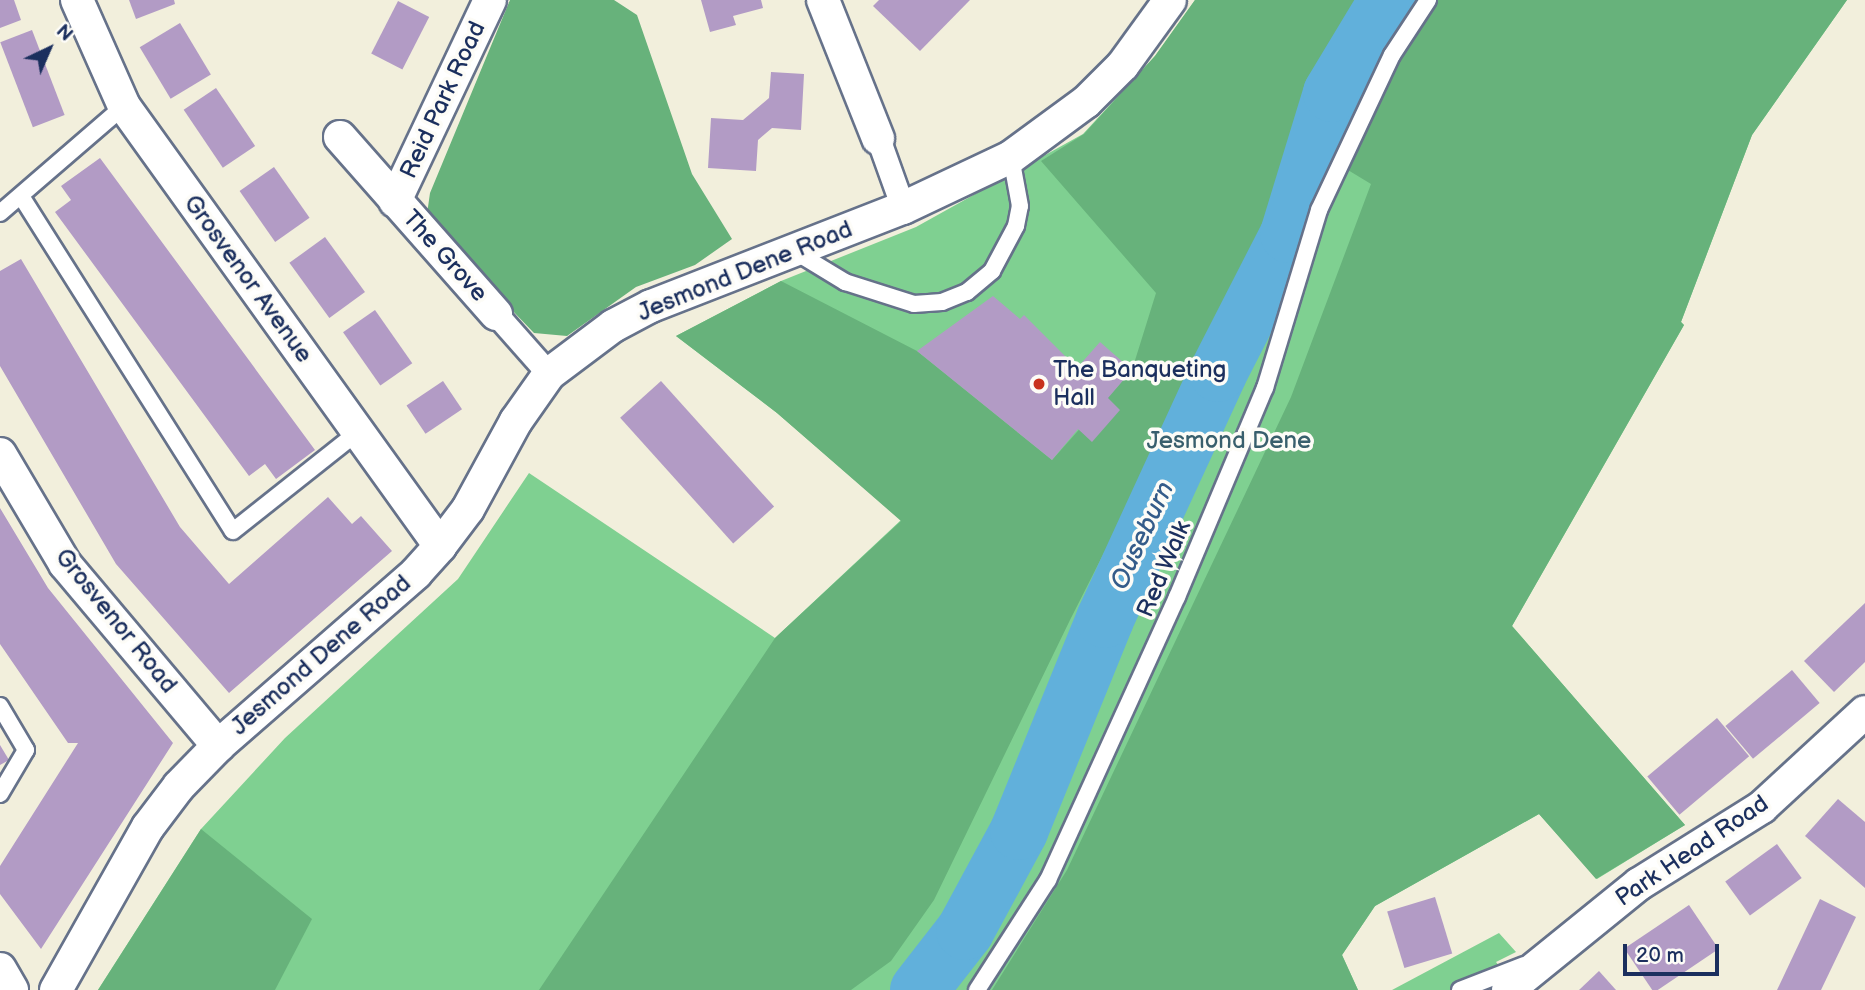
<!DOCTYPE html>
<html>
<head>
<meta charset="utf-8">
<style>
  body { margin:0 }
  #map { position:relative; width:1865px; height:990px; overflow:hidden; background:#f2efdc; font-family:"Balsamiq Sans",sans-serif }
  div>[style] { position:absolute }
  .green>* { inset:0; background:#7fd091 }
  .forest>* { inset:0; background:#67b27b }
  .river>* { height:58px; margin:-29px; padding:0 29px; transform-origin:29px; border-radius:29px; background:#61b0db }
  .building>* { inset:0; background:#b29bc5; transform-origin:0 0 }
  .roads { filter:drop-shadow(2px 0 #66728a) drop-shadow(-2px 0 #66728a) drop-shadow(0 2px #66728a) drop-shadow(0 -2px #66728a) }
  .service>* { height:16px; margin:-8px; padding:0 8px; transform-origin:8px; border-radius:8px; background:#fff }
  .pedestrian>* { height:23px; margin:-11.5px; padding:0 11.5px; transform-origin:11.5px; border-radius:11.5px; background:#fff }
  .minor>* { height:32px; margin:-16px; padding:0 16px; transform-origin:16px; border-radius:16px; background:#fff }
  .dots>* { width:19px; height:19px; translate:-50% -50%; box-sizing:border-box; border:4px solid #fdfcf7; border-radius:50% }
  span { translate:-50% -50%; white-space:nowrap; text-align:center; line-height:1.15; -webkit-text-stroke:7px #fdfcf7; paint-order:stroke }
  .street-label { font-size:24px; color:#1b2f5e }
  .poi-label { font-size:24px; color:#1b2f5e }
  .left { translate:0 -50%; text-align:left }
  .park-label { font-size:24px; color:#395f6d }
  .water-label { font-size:26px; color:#345c8a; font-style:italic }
  .north { position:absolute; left:14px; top:14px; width:70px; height:70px; -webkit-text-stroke:5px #fdfcf7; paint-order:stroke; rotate:44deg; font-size:19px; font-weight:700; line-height:28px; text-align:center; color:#1b2f5e }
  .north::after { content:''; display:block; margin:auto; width:24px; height:32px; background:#1b2f5e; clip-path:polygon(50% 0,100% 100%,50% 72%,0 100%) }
  .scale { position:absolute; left:1623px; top:944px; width:96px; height:32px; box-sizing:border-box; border:4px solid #1b2f5e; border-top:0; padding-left:9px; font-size:21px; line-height:24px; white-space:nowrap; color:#1b2f5e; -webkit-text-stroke:5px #fdfcf7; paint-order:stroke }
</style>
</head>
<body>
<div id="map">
  <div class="green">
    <div style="clip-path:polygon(1195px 0,1847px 0,1752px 135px,1681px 322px,1684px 325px,1512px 626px,1685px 825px,1597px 879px,1539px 814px,1375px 906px,1342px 955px,1358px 990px,98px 990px,201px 829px,285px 738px,458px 579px,529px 473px,775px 638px,901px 520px,777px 413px,676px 336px,781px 281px,916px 227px,1083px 134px,1155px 56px)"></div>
    <div style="clip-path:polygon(1499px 933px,1516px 952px,1496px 962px,1503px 971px,1486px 990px,1392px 990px)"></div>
  </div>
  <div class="forest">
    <div style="clip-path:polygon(510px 0,614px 0,637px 15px,692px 174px,732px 239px,695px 265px,636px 287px,567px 336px,534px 333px,426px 221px,430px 193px)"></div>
    <div style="clip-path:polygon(1195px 0,1847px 0,1752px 135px,1681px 322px,1684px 325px,1512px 626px,1685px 825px,1596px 879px,1539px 814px,1375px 906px,1342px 955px,1358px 990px,992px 990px,1067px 870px,1291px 397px,1371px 184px,1300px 141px,1262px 241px,1070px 620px,934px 900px,891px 961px,851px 990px,539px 990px,775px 638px,901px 521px,777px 413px,676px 336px,781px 281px,917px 351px,1052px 460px,1132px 370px,1156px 293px,1041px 161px,1084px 134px,1155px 56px)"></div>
    <div style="clip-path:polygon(201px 829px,312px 919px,275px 990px,98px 990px)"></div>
  </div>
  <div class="river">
    <div style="left:919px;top:990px;width:75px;rotate:-52.1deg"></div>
    <div style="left:965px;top:931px;width:114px;rotate:-61.6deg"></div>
    <div style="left:1019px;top:831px;width:229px;rotate:-67.9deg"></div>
    <div style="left:1105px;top:619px;width:271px;rotate:-65.3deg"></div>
    <div style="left:1218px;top:373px;width:156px;rotate:-62.9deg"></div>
    <div style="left:1289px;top:234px;width:147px;rotate:-73deg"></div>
    <div style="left:1332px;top:93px;width:109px;rotate:-58.9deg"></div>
  </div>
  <div class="building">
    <div style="clip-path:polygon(0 0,14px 0,21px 20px,0 28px)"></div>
    <div style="clip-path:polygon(129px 0,174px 0,175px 4px,136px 19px)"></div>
    <div style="clip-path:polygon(701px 0,761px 0,763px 8px,733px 16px,736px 25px,710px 32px)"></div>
    <div style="clip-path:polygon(879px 0,970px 0,920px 51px,873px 6px)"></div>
    <div style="left:398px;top:1px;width:35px;height:59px;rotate:27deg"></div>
    <div style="left:180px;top:23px;width:60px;height:47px;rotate:59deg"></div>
    <div style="left:32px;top:30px;width:91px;height:34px;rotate:69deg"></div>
    <div style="clip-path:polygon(771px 72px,804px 74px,801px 130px,772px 128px,758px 140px,756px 171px,708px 168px,711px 118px,743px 120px,769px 98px)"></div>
    <div style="left:216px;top:88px;width:70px;height:39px;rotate:56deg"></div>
    <div style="clip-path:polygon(100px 158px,315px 450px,276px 479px,265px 464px,249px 476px,55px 212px,71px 200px,61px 186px)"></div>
    <div style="left:274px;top:167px;width:62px;height:42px;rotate:55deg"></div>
    <div style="left:325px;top:237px;width:68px;height:44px;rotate:54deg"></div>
    <div style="clip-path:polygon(21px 259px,180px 527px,229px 584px,328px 497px,352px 524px,361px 516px,392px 551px,229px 693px,116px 564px,0 366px,0 271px)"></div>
    <div style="clip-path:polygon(993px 296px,1020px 319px,1024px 315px,1077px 368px,1100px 342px,1132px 370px,1108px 398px,1120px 410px,1092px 442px,1078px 429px,1052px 460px,917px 351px)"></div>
    <div style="left:375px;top:310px;width:65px;height:39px;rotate:55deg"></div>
    <div style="left:443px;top:381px;width:34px;height:44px;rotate:56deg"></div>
    <div style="left:661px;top:381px;width:169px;height:55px;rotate:48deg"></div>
    <div style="clip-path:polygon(0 508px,48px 588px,173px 743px,41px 949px,0 894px,0 866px,78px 743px,68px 743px,0 644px)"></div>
    <div style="clip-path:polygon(1865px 603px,1865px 662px,1834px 692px,1804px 661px)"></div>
    <div style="left:1792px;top:670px;width:43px;height:87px;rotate:50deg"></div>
    <div style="left:1717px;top:718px;width:50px;height:91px;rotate:50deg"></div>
    <div style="clip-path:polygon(0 745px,9px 760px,0 765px)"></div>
    <div style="clip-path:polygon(1838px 799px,1865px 822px,1865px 888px,1805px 836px)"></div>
    <div style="left:1777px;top:844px;width:42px;height:64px;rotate:54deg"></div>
    <div style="left:1435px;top:897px;width:59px;height:50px;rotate:73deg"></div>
    <div style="clip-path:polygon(1820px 899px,1856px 917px,1821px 990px,1777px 990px)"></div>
    <div style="left:1689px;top:905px;width:53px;height:78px;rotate:56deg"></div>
    <div style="clip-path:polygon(1599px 971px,1616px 990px,1579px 990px)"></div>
  </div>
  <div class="roads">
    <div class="service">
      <div style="left:21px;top:196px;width:396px;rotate:57.7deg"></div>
      <div style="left:233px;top:531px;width:161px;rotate:-38.4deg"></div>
      <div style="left:0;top:213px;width:164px;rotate:-40.8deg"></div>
      <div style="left:794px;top:251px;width:60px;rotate:31.3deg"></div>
      <div style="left:845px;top:282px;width:72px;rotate:17.7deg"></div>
      <div style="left:914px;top:304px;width:28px;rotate:-4deg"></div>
      <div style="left:942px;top:302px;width:27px;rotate:-22deg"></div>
      <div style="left:967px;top:292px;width:33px;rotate:-40deg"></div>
      <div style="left:992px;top:271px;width:51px;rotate:-61.9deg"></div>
      <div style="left:1016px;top:226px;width:20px;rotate:-79deg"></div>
      <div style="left:1020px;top:206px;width:50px;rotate:-100.4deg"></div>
      <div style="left:0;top:706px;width:51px;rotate:59.4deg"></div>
      <div style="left:26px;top:750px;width:51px;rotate:120.6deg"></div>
      <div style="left:977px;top:990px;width:131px;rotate:-57.2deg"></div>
      <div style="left:1048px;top:880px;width:311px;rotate:-65.5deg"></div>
      <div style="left:1177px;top:597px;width:227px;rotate:-67.2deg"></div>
      <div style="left:1265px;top:388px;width:186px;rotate:-73.1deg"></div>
      <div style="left:1319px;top:210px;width:171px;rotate:-64.8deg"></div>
      <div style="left:1392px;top:55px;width:66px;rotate:-56.8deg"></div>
      <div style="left:1460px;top:990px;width:69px;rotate:-21.3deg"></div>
    </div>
    <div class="pedestrian">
      <div style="left:878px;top:138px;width:74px;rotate:70.3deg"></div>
      <div style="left:496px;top:314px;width:80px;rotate:48.5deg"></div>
    </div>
    <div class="minor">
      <div style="left:77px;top:0;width:116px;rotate:66.1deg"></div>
      <div style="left:124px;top:106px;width:542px;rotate:54.31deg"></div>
      <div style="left:823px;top:0;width:149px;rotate:68.3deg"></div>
      <div style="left:340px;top:137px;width:236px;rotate:48.6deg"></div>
      <div style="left:395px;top:201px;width:222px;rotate:-64.7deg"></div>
      <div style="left:0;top:454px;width:128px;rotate:59.4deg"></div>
      <div style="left:65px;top:564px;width:238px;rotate:49.9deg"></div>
      <div style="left:0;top:969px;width:24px;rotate:60deg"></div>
      <div style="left:56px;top:990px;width:187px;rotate:-60.6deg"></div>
      <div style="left:148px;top:827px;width:51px;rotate:-52.9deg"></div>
      <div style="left:179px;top:786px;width:56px;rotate:-45.7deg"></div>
      <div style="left:218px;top:746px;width:263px;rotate:-41.1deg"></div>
      <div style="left:416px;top:573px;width:36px;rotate:-48deg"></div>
      <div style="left:440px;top:546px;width:46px;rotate:-52.9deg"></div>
      <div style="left:468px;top:509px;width:100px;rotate:-61.4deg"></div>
      <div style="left:516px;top:421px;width:57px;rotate:-54.9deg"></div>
      <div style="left:549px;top:374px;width:80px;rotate:-36.9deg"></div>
      <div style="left:613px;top:326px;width:43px;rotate:-27.8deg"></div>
      <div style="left:651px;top:306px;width:270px;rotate:-21.3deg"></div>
      <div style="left:903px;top:208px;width:119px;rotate:-25.3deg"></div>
      <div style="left:1011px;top:157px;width:93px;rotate:-36.3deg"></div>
      <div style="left:1086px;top:102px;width:52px;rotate:-45deg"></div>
      <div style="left:1123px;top:65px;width:80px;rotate:-54.1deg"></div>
      <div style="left:1508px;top:990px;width:169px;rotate:-39deg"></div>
      <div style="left:1639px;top:884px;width:145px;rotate:-32deg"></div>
      <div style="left:1762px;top:807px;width:140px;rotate:-42.7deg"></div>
    </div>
  </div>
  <div class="dots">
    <div style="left:1039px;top:384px;background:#c8321e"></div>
  </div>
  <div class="street-label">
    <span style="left:443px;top:100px;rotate:-65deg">Reid Park Road</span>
    <span style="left:445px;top:256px;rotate:48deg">The Grove</span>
    <span style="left:745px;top:271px;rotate:-22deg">Jesmond Dene Road</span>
    <span style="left:248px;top:279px;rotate:54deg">Grosvenor Avenue</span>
    <span style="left:1164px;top:569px;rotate:-67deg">Red Walk</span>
    <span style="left:116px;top:621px;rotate:51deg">Grosvenor Road</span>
    <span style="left:321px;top:655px;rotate:-41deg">Jesmond Dene Road</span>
    <span style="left:1692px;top:851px;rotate:-34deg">Park Head Road</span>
  </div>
  <div class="poi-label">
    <span class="left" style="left:1053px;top:384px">The Banqueting<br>Hall</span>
  </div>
  <div class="park-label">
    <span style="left:1229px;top:441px">Jesmond Dene</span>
  </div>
  <div class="water-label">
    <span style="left:1143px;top:536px;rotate:-65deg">Ouseburn</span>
  </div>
  <div class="north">N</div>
  <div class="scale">20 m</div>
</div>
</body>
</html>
